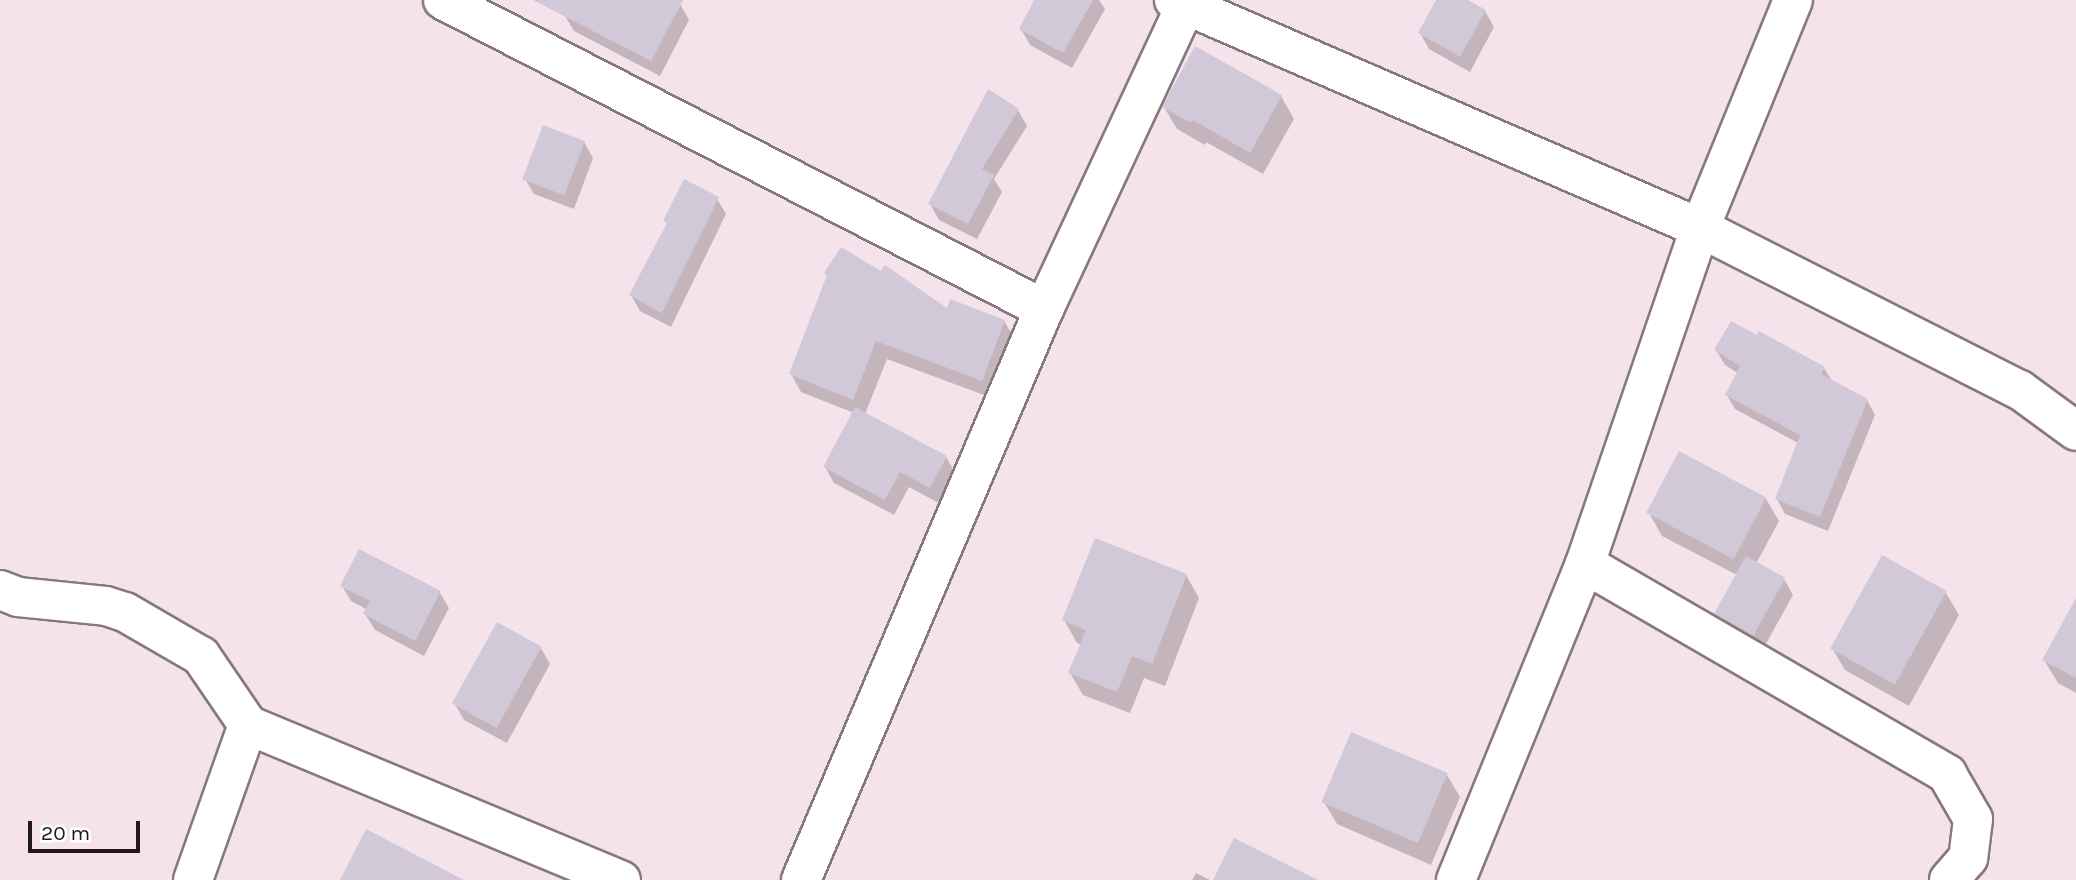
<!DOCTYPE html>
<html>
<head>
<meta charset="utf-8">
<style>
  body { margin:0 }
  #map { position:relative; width:2076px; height:880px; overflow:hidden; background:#f5e3ec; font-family:Karla,sans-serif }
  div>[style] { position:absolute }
  .shadow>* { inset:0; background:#0003 }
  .building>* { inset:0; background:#d2c9d8; transform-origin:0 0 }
  .roads { filter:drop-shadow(2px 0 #87777f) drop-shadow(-2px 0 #87777f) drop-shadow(0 2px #87777f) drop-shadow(0 -2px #87777f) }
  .minor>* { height:38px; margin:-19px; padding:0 19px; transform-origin:19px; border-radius:19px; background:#fff }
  span { translate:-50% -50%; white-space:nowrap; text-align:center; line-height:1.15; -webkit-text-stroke:6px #fff; paint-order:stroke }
  .scale { position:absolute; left:28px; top:821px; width:112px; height:32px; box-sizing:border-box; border:4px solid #1f191c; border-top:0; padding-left:9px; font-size:21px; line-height:24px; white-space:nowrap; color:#1f191c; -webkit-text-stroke:5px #fff; paint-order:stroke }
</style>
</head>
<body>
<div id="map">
  <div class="shadow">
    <div style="clip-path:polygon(573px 0,673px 0,680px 4px,689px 20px,660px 76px,574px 31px,565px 16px)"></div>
    <div style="clip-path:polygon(1036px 0,1099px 0,1105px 9px,1072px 68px,1030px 45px,1021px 29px)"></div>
    <div style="clip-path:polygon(1438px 0,1464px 0,1485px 11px,1494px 27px,1470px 72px,1429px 49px,1420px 33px)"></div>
    <div style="clip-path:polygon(1281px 96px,1294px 119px,1263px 174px,1206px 142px,1205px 145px,1177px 129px,1164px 107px)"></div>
    <div style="clip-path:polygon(1018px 110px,1027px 126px,994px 179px,1002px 192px,977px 239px,939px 220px,930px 204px)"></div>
    <div style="clip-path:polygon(584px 142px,593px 158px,574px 209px,534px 194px,525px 179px)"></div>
    <div style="clip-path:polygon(717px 199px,726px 214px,671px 327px,640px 311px,631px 295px,668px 225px,665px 221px)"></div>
    <div style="clip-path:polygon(826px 273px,947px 311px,1004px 321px,1015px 339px,992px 398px,887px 359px,865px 414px,946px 457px,955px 473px,939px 503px,909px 487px,894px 515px,834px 483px,825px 467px,854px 413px,801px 392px,791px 374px,828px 277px)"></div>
    <div style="clip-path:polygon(1757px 338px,1824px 368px,1832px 381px,1867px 400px,1875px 415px,1828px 531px,1785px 514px,1777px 499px,1798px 443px,1735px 409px,1727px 395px,1738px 373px,1725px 365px,1716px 350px)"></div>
    <div style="clip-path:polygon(1766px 499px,1779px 521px,1756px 564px,1784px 579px,1793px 595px,1762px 651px,1725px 629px,1716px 614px,1737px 575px,1662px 536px,1649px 513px)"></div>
    <div style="clip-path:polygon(1186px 575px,1199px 598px,1165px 686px,1144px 678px,1130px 713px,1083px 695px,1070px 673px,1082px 645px,1077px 643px,1064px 620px)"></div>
    <div style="clip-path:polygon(342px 586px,440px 593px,449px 608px,424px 656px,375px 630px,365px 614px,368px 610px,351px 601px)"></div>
    <div style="clip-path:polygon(1946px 593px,1959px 615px,1909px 706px,1845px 670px,1832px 648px)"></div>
    <div style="clip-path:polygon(2076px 601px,2076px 693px,2058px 683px,2044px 660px)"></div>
    <div style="clip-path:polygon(541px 648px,550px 664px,507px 743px,464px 720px,455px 704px)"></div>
    <div style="clip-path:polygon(1447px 775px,1460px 797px,1431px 865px,1337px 824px,1324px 802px)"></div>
    <div style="clip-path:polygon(1196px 873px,1210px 880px,1192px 880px)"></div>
  </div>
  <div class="building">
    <div style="clip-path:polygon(533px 0,683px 0,651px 61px)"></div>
    <div style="clip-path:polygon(1034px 0,1093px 0,1063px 53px,1019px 29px)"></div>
    <div style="clip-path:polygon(1436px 0,1468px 0,1486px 10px,1460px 57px,1418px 33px)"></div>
    <div style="clip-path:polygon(1195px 46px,1282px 95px,1250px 153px,1193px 120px,1191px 123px,1162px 107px)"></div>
    <div style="clip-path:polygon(988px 89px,1019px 109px,982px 169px,994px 175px,968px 224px,928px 204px)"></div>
    <div style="left:543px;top:125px;width:45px;height:58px;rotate:21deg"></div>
    <div style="clip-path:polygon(684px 179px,719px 197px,662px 313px,629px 295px,667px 223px,663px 221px)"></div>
    <div style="clip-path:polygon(841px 247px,881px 271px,885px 265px,947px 308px,950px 299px,1005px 320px,982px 381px,876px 341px,853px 400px,789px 374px,827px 275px,824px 273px)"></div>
    <div style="clip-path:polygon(1731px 321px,1757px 335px,1759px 331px,1825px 367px,1821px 374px,1868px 399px,1820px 517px,1775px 499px,1800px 435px,1725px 395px,1740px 366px,1714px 350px)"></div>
    <div style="clip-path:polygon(855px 407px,947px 456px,930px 488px,900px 472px,885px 500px,823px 467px)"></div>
    <div style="left:1679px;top:451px;width:99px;height:70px;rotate:28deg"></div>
    <div style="clip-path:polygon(1095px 538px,1187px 574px,1152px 664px,1132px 656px,1117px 692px,1068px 673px,1086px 630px,1062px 620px)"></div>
    <div style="clip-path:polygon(359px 549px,441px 591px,415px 641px,363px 614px,370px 601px,340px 586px)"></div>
    <div style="left:1882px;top:555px;width:74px;height:107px;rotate:29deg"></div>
    <div style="left:1746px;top:556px;width:45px;height:66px;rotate:29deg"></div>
    <div style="clip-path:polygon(2076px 598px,2076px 678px,2042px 660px)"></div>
    <div style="left:497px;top:622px;width:51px;height:93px;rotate:29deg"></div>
    <div style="left:1351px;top:732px;width:105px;height:76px;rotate:23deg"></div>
    <div style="clip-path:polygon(366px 829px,464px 880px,340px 880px)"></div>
    <div style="clip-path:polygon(1234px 838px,1318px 880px,1213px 880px)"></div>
  </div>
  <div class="roads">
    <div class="minor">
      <div style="left:443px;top:0;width:676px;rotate:27.21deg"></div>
      <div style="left:1174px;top:0;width:573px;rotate:23.43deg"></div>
      <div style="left:1700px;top:228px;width:359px;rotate:26.9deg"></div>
      <div style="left:2020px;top:390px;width:69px;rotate:36.2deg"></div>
      <div style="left:1585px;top:564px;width:419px;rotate:30.1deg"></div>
      <div style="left:1947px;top:774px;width:52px;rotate:60deg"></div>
      <div style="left:1973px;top:819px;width:39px;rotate:97deg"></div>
      <div style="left:1968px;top:858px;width:29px;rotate:131deg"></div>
      <div style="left:0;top:590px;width:19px;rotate:21deg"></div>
      <div style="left:18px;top:597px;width:88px;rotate:5.8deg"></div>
      <div style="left:106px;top:606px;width:20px;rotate:18deg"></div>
      <div style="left:125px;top:612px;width:88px;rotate:30.1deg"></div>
      <div style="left:201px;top:656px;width:83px;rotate:55.7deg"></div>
      <div style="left:248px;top:725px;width:404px;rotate:22.6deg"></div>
      <div style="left:193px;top:880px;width:164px;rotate:-70.5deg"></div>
      <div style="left:801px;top:880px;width:621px;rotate:-66.95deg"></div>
      <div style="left:1044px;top:309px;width:341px;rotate:-65deg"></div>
      <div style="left:1456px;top:880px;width:341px;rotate:-67.8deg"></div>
      <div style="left:1585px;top:564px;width:355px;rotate:-71.1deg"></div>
      <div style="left:1700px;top:228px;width:246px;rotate:-67.8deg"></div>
    </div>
  </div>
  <div class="scale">20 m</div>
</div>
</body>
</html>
